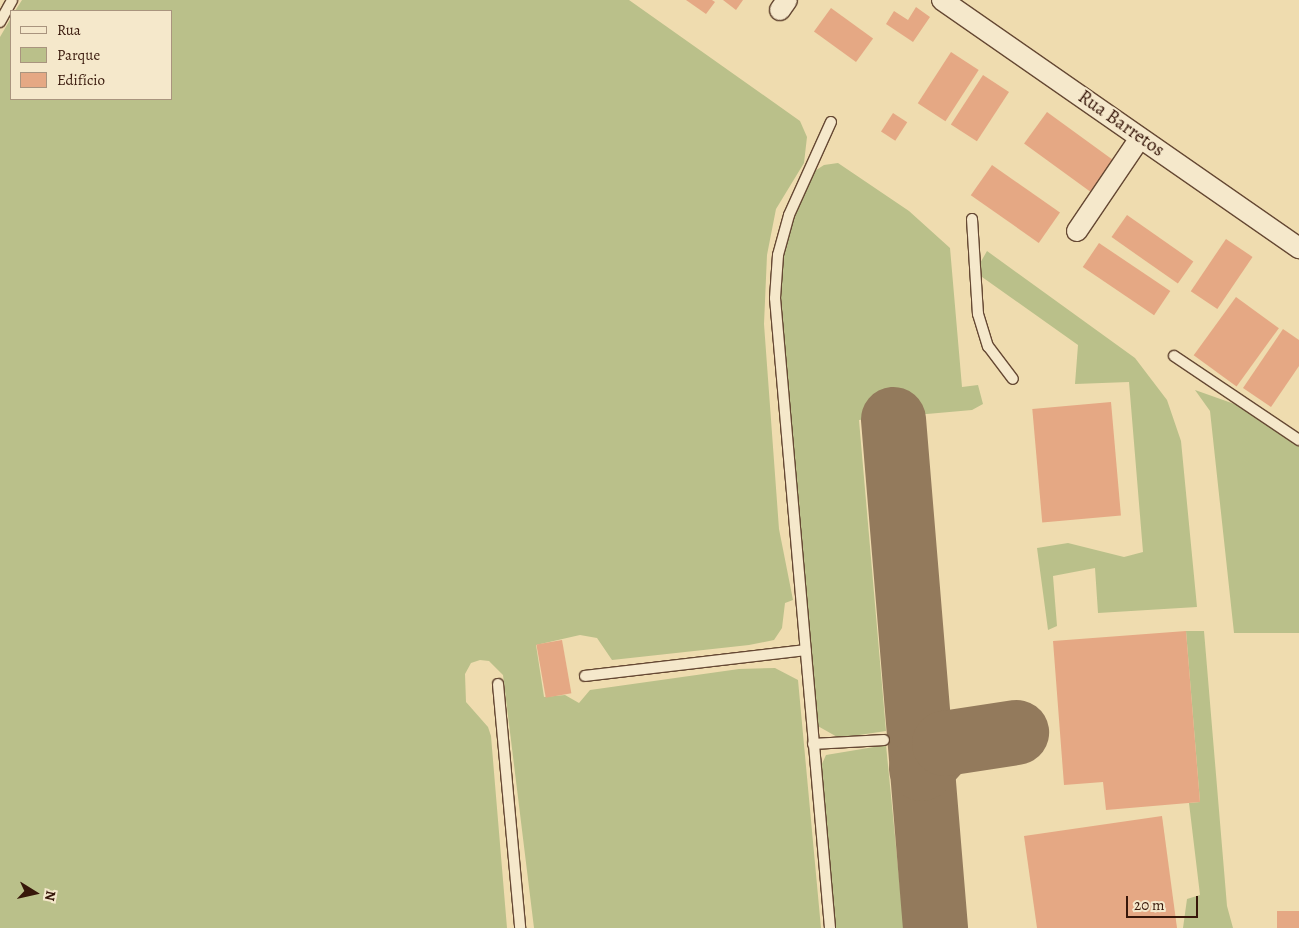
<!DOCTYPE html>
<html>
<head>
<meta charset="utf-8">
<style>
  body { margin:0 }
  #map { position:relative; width:1299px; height:928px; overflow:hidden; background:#efdcaf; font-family:Alegreya,serif }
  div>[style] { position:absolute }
  .green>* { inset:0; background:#bac08a }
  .taxiway>* { height:65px; margin:-32.5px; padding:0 32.5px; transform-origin:32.5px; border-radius:32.5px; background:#937a5c }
  .building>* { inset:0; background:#e5a884; transform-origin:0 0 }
  .roads { filter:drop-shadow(1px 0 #654833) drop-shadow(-1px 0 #654833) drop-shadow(0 1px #654833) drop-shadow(0 -1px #654833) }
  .service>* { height:10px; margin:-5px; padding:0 5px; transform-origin:5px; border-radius:5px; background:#f5e8cb }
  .minor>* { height:20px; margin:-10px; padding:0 10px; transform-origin:10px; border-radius:10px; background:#f5e8cb }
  span { translate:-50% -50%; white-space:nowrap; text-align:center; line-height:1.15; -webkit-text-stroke:4px #f5e8cb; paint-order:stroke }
  .street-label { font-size:19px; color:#37170a }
  .legend { position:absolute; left:10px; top:10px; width:162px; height:90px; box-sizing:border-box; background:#f5e8cb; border:1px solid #a9947e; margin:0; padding:6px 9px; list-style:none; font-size:15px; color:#37170a }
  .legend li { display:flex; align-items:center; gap:10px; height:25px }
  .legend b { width:25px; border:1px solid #a9947e }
  .north { position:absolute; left:10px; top:868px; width:50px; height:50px; -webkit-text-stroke:4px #f5e8cb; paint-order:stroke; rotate:100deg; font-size:14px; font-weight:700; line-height:20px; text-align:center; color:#37170a }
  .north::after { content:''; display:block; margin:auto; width:18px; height:22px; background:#37170a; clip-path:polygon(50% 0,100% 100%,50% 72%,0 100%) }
  .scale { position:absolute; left:1126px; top:896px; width:72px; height:22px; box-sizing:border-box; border:2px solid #37170a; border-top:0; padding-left:6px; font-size:15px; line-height:18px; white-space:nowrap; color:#37170a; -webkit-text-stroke:4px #f5e8cb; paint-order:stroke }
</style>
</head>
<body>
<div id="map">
  <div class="green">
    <div style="clip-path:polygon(22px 0,629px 0,800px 121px,807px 137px,804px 163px,776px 209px,767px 255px,764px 324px,779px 529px,793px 600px,785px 603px,782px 628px,774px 640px,749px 645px,612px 660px,597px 638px,580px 635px,536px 645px,544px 697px,565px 695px,579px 703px,590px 690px,739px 669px,775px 668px,798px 680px,821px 928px,534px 928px,503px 675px,489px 661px,480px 660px,471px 663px,465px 674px,466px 702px,488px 727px,491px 736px,507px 928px,0 928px,0 37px,11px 18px,11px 99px,171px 99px,171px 11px,15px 11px)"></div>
    <div style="clip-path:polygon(838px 163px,909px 211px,950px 248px,962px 387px,978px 385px,983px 404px,972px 410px,859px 420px,886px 731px,839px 738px,816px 725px,775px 298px,778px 255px,807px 176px,824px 165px)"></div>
    <div style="clip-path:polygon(987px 251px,1135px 358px,1167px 400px,1181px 441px,1197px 607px,1098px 613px,1095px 568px,1053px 576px,1057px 626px,1048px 630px,1037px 548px,1068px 543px,1124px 557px,1143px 552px,1129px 382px,1075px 384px,1078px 345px,975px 272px)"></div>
    <div style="clip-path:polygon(1195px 390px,1257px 412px,1299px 441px,1299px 633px,1234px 633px,1210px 411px)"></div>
    <div style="clip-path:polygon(1186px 631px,1204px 631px,1227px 906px,1233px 928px,1183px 928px,1187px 899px,1200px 895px,1189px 803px,1200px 802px)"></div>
    <div style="clip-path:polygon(886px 745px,904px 928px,834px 928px,816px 777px,826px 755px)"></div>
  </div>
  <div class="taxiway">
    <div style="left:893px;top:419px;width:511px;rotate:85.28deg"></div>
    <div style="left:921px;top:768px;width:34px;rotate:-47deg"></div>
    <div style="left:944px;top:743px;width:73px;rotate:-8.7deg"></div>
  </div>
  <div class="building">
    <div style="clip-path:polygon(686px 0,712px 0,715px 2px,706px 14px)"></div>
    <div style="clip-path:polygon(723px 0,743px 0,736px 10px)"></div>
    <div style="clip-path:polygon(916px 7px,930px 17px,913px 42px,886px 24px,894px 11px,908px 20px)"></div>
    <div style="left:831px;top:8px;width:52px;height:29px;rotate:36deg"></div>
    <div style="left:951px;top:52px;width:33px;height:61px;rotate:33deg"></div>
    <div style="left:983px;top:75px;width:31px;height:59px;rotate:33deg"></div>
    <div style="left:1047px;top:112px;width:82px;height:39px;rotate:36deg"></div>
    <div style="left:893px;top:113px;width:17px;height:22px;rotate:33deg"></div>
    <div style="left:992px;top:165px;width:83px;height:37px;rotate:35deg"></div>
    <div style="left:1127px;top:215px;width:81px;height:27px;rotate:35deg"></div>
    <div style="left:1226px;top:239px;width:32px;height:63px;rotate:34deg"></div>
    <div style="left:1099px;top:243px;width:86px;height:29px;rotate:34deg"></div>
    <div style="left:1236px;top:297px;width:53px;height:72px;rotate:36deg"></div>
    <div style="clip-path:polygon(1283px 329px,1299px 340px,1299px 366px,1271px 407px,1243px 388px)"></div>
    <div style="left:1111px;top:402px;width:114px;height:79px;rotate:85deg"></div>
    <div style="clip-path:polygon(1186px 631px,1200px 802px,1106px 810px,1103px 782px,1064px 785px,1053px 641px)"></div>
    <div style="left:562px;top:640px;width:54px;height:26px;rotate:80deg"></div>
    <div style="clip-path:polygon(1162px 816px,1177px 928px,1037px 928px,1024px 836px)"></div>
    <div style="left:1299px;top:911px;width:17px;height:22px;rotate:90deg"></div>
  </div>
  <div class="roads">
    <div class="service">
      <div style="left:0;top:22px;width:25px;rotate:-61deg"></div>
      <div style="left:972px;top:219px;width:95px;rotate:86.4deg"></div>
      <div style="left:978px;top:314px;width:34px;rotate:73deg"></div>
      <div style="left:988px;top:346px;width:41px;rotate:52.9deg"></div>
      <div style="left:1174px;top:356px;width:151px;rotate:33.9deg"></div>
      <div style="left:585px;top:676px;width:222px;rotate:-6.7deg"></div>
      <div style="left:498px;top:684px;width:245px;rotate:84.8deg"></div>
      <div style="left:813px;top:744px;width:71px;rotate:-3.2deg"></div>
      <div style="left:830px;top:928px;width:632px;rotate:-94.99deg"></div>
      <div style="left:775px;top:298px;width:43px;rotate:-86deg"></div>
      <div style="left:778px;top:255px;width:41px;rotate:-74.6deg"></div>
      <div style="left:789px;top:215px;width:102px;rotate:-65.7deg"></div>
    </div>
    <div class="minor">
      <div style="left:942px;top:0;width:435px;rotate:34.8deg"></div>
      <div style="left:780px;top:10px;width:12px;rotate:-55deg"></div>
      <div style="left:1077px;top:231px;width:112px;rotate:-55.9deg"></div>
    </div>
  </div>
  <div class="street-label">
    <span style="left:1121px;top:124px;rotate:35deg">Rua Barretos</span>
  </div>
  <ul class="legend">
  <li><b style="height:6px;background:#f5e8cb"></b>Rua</li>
  <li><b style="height:14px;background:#bac08a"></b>Parque</li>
  <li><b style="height:14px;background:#e5a884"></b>Edifício</li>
  </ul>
  <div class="north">N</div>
  <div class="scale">20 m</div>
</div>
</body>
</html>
